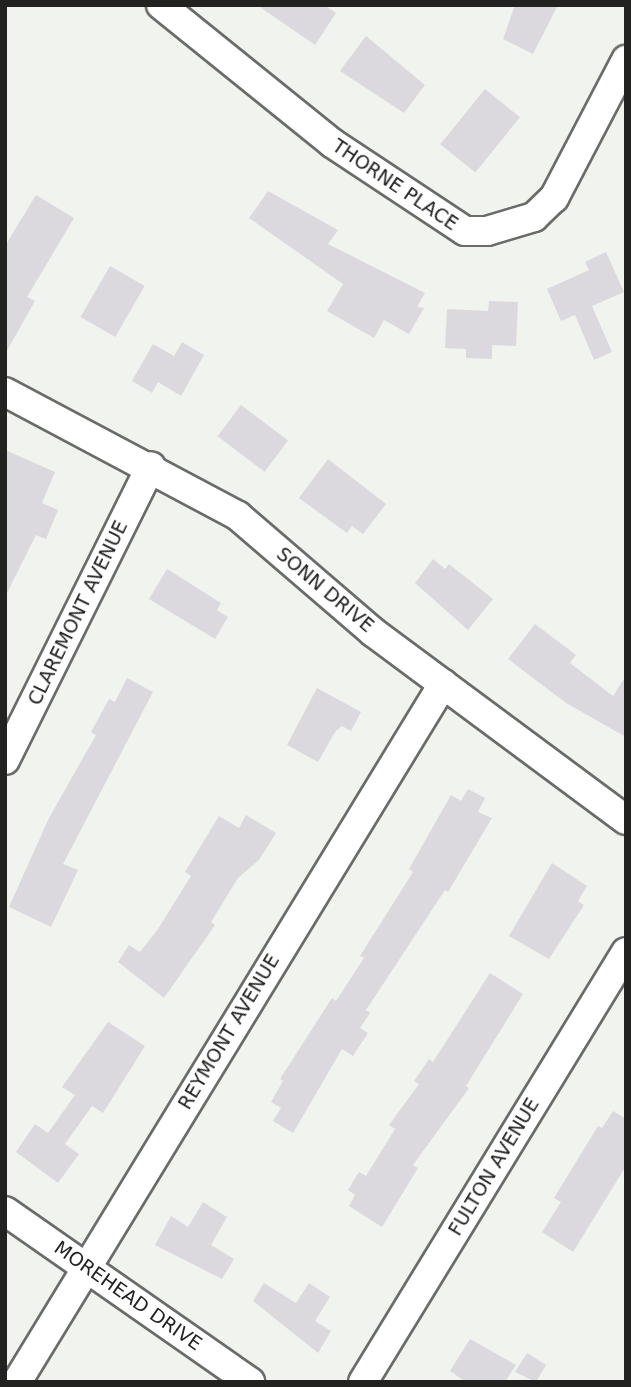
<!DOCTYPE html>
<html>
<head>
<meta charset="utf-8">
<style>
  body { margin:0 }
  #map { position:relative; width:631px; height:1387px; overflow:hidden; background:#f1f3ef; font-family:"DejaVu Sans",sans-serif }
  div>[style] { position:absolute }
  .building>* { inset:0; background:#dbd9de; transform-origin:0 0 }
  .roads { filter:drop-shadow(2px 0 #6a6c69) drop-shadow(-2px 0 #6a6c69) drop-shadow(0 2px #6a6c69) drop-shadow(0 -2px #6a6c69) }
  .minor>* { height:28px; margin:-14px; padding:0 14px; transform-origin:14px; border-radius:14px; background:#fff }
  span { translate:-50% -50%; white-space:nowrap; text-align:center; line-height:1.15; -webkit-text-stroke:5px #fff; paint-order:stroke }
  .street-label { font-size:19px; color:#222221 }
  .frame { position:absolute; inset:0; border:7px solid #222221; pointer-events:none }
</style>
</head>
<body>
<div id="map">
  <div class="building">
    <div style="clip-path:polygon(257px 5px,324px 5px,336px 13px,315px 45px)"></div>
    <div style="clip-path:polygon(515px 5px,558px 5px,533px 54px,503px 39px)"></div>
    <div style="clip-path:polygon(366px 36px,425px 85px,404px 113px,340px 71px)"></div>
    <div style="left:485px;top:89px;width:45px;height:71px;rotate:39deg"></div>
    <div style="clip-path:polygon(268px 191px,338px 230px,328px 244px,425px 293px,417px 307px,424px 308px,409px 334px,384px 320px,374px 338px,327px 311px,343px 284px,249px 218px)"></div>
    <div style="clip-path:polygon(36px 195px,74px 218px,27px 297px,35px 301px,5px 354px,5px 246px)"></div>
    <div style="clip-path:polygon(606px 252px,624px 292px,592px 306px,612px 352px,594px 360px,575px 315px,561px 321px,547px 289px,589px 270px,585px 262px)"></div>
    <div style="left:110px;top:266px;width:40px;height:59px;rotate:30deg"></div>
    <div style="clip-path:polygon(489px 301px,518px 302px,516px 346px,492px 345px,492px 359px,466px 358px,466px 349px,445px 348px,447px 309px,488px 311px)"></div>
    <div style="clip-path:polygon(182px 342px,204px 355px,181px 396px,158px 382px,152px 393px,132px 381px,153px 344px,174px 356px)"></div>
    <div style="left:241px;top:405px;width:59px;height:39px;rotate:37deg"></div>
    <div style="clip-path:polygon(5px 450px,55px 472px,42px 503px,58px 510px,46px 539px,36px 535px,5px 597px)"></div>
    <div style="clip-path:polygon(328px 459px,386px 504px,363px 534px,352px 526px,347px 533px,299px 498px)"></div>
    <div style="clip-path:polygon(433px 559px,445px 569px,449px 564px,493px 599px,468px 630px,415px 583px)"></div>
    <div style="clip-path:polygon(167px 569px,221px 603px,217px 610px,228px 617px,215px 639px,149px 599px)"></div>
    <div style="clip-path:polygon(535px 624px,576px 655px,570px 663px,613px 696px,626px 676px,626px 737px,566px 703px,508px 659px)"></div>
    <div style="clip-path:polygon(127px 678px,153px 692px,63px 864px,78px 870px,51px 927px,9px 907px,49px 818px,96px 735px,91px 732px,109px 699px,115px 702px)"></div>
    <div style="clip-path:polygon(317px 688px,361px 712px,351px 731px,342px 726px,335px 732px,318px 762px,287px 745px)"></div>
    <div style="clip-path:polygon(468px 789px,485px 798px,478px 812px,492px 818px,448px 892px,445px 890px,366px 1010px,370px 1013px,360px 1028px,368px 1033px,353px 1056px,342px 1049px,293px 1133px,273px 1121px,281px 1108px,271px 1102px,283px 1081px,280px 1079px,332px 998px,336px 1001px,364px 958px,360px 956px,413px 872px,409px 869px,451px 795px,461px 801px)"></div>
    <div style="clip-path:polygon(246px 815px,276px 833px,259px 860px,238px 878px,211px 922px,215px 925px,164px 998px,118px 962px,129px 945px,140px 952px,158px 929px,191px 876px,185px 872px,219px 816px,239px 828px)"></div>
    <div style="clip-path:polygon(552px 863px,587px 886px,578px 901px,584px 905px,549px 959px,509px 936px)"></div>
    <div style="clip-path:polygon(490px 973px,523px 994px,466px 1086px,469px 1088px,413px 1165px,418px 1168px,382px 1227px,349px 1206px,355px 1195px,348px 1190px,359px 1172px,366px 1176px,395px 1129px,389px 1125px,419px 1084px,414px 1081px,429px 1059px,433px 1062px)"></div>
    <div style="clip-path:polygon(108px 1022px,145px 1046px,103px 1113px,92px 1106px,65px 1144px,79px 1154px,58px 1183px,16px 1152px,35px 1124px,48px 1133px,75px 1095px,62px 1087px)"></div>
    <div style="clip-path:polygon(613px 1111px,626px 1119px,626px 1166px,573px 1252px,542px 1232px,561px 1202px,554px 1198px,598px 1126px,602px 1128px)"></div>
    <div style="clip-path:polygon(203px 1202px,227px 1217px,211px 1245px,234px 1259px,222px 1279px,155px 1245px,171px 1216px,188px 1227px)"></div>
    <div style="clip-path:polygon(264px 1283px,296px 1303px,309px 1283px,330px 1297px,315px 1321px,331px 1331px,318px 1353px,253px 1301px)"></div>
    <div style="clip-path:polygon(470px 1339px,516px 1365px,505px 1382px,466px 1382px,450px 1371px)"></div>
    <div style="clip-path:polygon(527px 1353px,546px 1365px,536px 1382px,515px 1372px)"></div>
  </div>
  <div class="roads">
    <div class="minor">
      <div style="left:161px;top:5px;width:220px;rotate:38.9deg"></div>
      <div style="left:332px;top:143px;width:159px;rotate:33.5deg"></div>
      <div style="left:465px;top:231px;width:22px"></div>
      <div style="left:487px;top:231px;width:49px;rotate:-16.6deg"></div>
      <div style="left:534px;top:217px;width:28px;rotate:-44deg"></div>
      <div style="left:554px;top:198px;width:156px;rotate:-62.4deg"></div>
      <div style="left:5px;top:392px;width:264px;rotate:28deg"></div>
      <div style="left:238px;top:516px;width:178px;rotate:40.7deg"></div>
      <div style="left:373px;top:632px;width:315px;rotate:36.6deg"></div>
      <div style="left:5px;top:760px;width:328px;rotate:-63.6deg"></div>
      <div style="left:5px;top:1211px;width:299px;rotate:34.9deg"></div>
      <div style="left:17px;top:1382px;width:818px;rotate:-58.6deg"></div>
      <div style="left:363px;top:1382px;width:504px;rotate:-58.55deg"></div>
    </div>
  </div>
  <div class="street-label">
    <span style="left:395px;top:185px;rotate:34deg">THORNE PLACE</span>
    <span style="left:325px;top:590px;rotate:40deg">SONN DRIVE</span>
    <span style="left:78px;top:613px;rotate:-64deg">CLAREMONT AVENUE</span>
    <span style="left:229px;top:1032px;rotate:-59deg">REYMONT AVENUE</span>
    <span style="left:494px;top:1167px;rotate:-59deg">FULTON AVENUE</span>
    <span style="left:128px;top:1296px;rotate:35deg">MOREHEAD DRIVE</span>
  </div>
  <div class="frame"></div>
</div>
</body>
</html>
